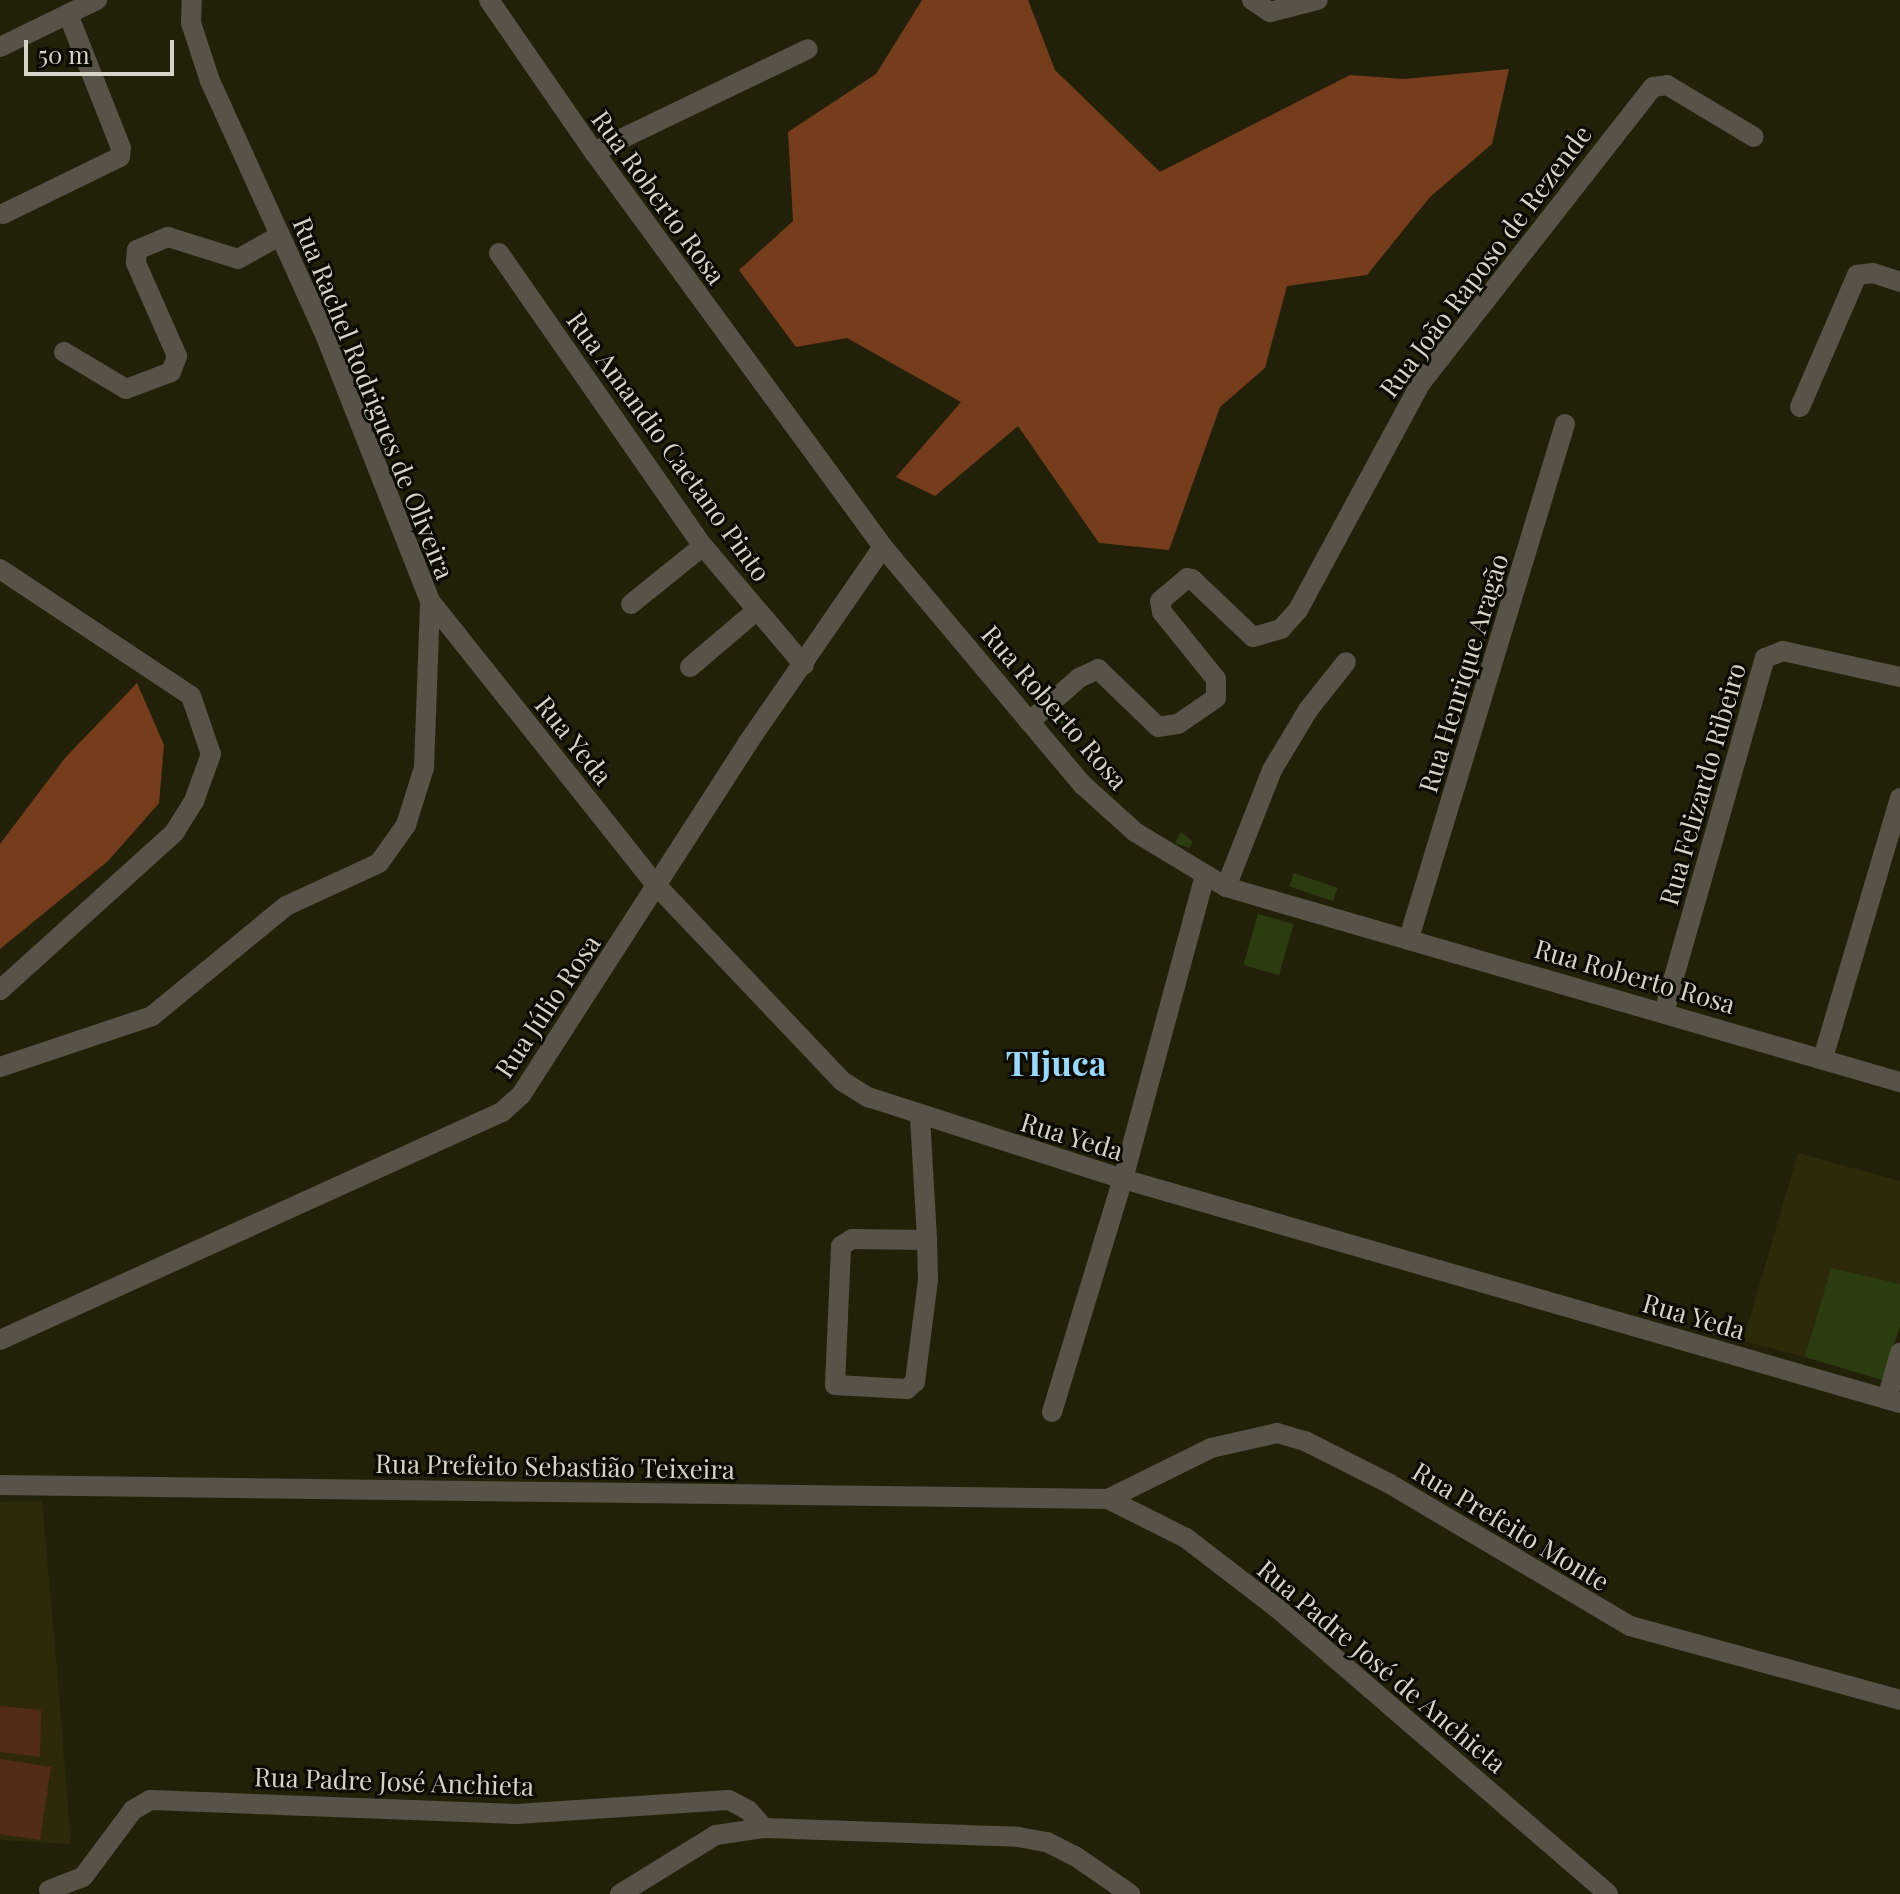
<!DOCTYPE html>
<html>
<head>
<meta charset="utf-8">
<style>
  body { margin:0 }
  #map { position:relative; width:1900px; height:1894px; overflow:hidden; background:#232009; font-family:"Playfair Display",serif }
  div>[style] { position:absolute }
  .built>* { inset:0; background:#2d2909 }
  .green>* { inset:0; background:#532c16 }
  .forest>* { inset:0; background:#763d1c }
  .building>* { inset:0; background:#2b3d0e; transform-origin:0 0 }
  .minor>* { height:20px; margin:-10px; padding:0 10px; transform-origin:10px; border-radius:10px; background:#595249 }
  span { translate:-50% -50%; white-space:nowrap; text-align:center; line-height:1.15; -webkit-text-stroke:6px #0b0a03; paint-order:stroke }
  .street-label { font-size:26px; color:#d6d4c6 }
  .district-label { font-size:34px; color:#9ad9fc; font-weight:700 }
  .scale { position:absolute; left:24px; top:40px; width:150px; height:36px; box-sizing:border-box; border:4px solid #d6d4c6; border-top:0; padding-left:10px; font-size:24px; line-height:28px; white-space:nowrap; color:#d6d4c6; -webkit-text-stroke:6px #0b0a03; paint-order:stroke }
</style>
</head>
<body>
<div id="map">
  <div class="built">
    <div style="clip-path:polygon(1798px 1153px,1900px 1181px,1900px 1284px,1805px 1357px,1743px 1341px)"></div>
    <div style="clip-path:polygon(42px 1501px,57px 1670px,71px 1844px,0 1840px,0 1502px)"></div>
  </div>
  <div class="green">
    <div style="clip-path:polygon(0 1706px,41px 1710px,40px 1757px,0 1752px)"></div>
    <div style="clip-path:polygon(0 1759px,51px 1767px,40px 1840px,0 1834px)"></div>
  </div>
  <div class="forest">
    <div style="clip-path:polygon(922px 0,1028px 0,1055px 70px,1160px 172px,1350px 75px,1404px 79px,1509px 69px,1492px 144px,1430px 197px,1367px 275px,1287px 286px,1265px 368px,1220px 407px,1169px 550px,1099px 543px,1018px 426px,935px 496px,896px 477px,961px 402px,847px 338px,796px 347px,739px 270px,793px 221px,788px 132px,876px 74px)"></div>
    <div style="clip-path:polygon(137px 683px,164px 745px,159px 803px,108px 861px,0 949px,0 844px,65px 758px)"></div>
  </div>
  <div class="building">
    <div style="left:1066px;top:711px;width:28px;height:14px;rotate:49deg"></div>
    <div style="clip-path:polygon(1181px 832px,1193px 842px,1189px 848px,1175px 843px)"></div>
    <div style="left:1294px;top:873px;width:46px;height:14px;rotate:19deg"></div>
    <div style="left:1258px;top:914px;width:37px;height:53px;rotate:16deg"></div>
    <div style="clip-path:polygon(1831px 1268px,1900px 1284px,1900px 1326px,1882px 1380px,1805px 1357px)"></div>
  </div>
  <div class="minor">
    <div style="left:489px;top:0;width:185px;rotate:55.4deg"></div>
    <div style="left:594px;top:152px;width:489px;rotate:53.8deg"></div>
    <div style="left:883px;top:547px;width:311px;rotate:50deg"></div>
    <div style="left:1083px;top:785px;width:70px;rotate:42.1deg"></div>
    <div style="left:1135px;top:832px;width:106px;rotate:31.1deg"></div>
    <div style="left:1226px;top:887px;width:702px;rotate:16.14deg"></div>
    <div style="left:1252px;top:0;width:22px;rotate:34deg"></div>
    <div style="left:1270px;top:12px;width:49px;rotate:-14deg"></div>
    <div style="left:0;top:47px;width:108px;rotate:-25.9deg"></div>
    <div style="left:594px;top:152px;width:237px;rotate:-25.7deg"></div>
    <div style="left:3px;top:214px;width:130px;rotate:-26deg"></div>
    <div style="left:120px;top:157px;width:9px;rotate:-84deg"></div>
    <div style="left:121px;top:148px;width:144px;rotate:-111.6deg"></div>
    <div style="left:499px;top:253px;width:357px;rotate:55.2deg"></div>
    <div style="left:703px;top:546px;width:156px;rotate:49.7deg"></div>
    <div style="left:64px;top:352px;width:72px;rotate:30.8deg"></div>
    <div style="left:126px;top:389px;width:48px;rotate:-20.7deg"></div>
    <div style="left:171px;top:372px;width:17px;rotate:-69deg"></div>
    <div style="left:177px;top:356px;width:102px;rotate:-113.8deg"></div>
    <div style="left:136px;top:263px;width:13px;rotate:-86deg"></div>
    <div style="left:137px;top:250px;width:34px;rotate:-23deg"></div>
    <div style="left:168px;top:237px;width:73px;rotate:17.4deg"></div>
    <div style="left:238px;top:259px;width:47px;rotate:-29.3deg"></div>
    <div style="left:1800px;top:407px;width:144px;rotate:-66.6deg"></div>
    <div style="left:1857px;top:275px;width:16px;rotate:-7deg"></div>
    <div style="left:1873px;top:273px;width:28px;rotate:18deg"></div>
    <div style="left:0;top:569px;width:229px;rotate:33.6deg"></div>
    <div style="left:191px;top:696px;width:61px;rotate:71deg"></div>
    <div style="left:211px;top:754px;width:50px;rotate:109.9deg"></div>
    <div style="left:194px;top:801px;width:36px;rotate:122deg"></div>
    <div style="left:175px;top:832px;width:236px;rotate:137.9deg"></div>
    <div style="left:430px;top:601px;width:364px;rotate:51.5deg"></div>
    <div style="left:657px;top:886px;width:269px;rotate:46.5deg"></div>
    <div style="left:842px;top:1081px;width:31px;rotate:32deg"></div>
    <div style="left:868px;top:1097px;width:268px;rotate:17.8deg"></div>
    <div style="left:1123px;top:1179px;width:809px;rotate:16.08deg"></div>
    <div style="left:631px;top:604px;width:92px;rotate:-38.9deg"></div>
    <div style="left:690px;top:667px;width:87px;rotate:-40.3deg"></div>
    <div style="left:1029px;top:722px;width:67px;rotate:-41.3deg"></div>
    <div style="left:1079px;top:678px;width:21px;rotate:-25deg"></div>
    <div style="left:1098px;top:669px;width:83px;rotate:44deg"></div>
    <div style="left:1158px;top:727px;width:20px;rotate:-9deg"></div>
    <div style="left:1178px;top:724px;width:46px;rotate:-34.4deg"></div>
    <div style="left:1216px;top:698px;width:19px;rotate:-90deg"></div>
    <div style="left:1216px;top:679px;width:86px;rotate:-128.9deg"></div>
    <div style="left:1162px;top:612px;width:11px;rotate:-100deg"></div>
    <div style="left:1160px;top:601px;width:35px;rotate:-40deg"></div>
    <div style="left:1187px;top:578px;width:5px;rotate:11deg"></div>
    <div style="left:1192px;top:579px;width:84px;rotate:43.6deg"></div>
    <div style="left:1253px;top:637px;width:29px;rotate:-16deg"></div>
    <div style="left:1281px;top:629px;width:25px;rotate:-48deg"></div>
    <div style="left:1298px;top:610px;width:257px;rotate:-61.6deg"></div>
    <div style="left:1420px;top:384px;width:377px;rotate:-51.9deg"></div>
    <div style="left:1653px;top:87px;width:14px;rotate:-8deg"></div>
    <div style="left:1667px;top:85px;width:101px;rotate:30.9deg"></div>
    <div style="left:1226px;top:887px;width:126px;rotate:-68.5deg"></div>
    <div style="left:1272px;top:770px;width:70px;rotate:-59deg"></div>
    <div style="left:1308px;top:710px;width:61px;rotate:-51.6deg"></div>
    <div style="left:1409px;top:938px;width:537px;rotate:-73.12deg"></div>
    <div style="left:1664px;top:1012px;width:368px;rotate:-74.1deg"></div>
    <div style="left:1765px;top:658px;width:19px;rotate:-21deg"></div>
    <div style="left:1783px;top:651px;width:120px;rotate:12.5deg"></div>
    <div style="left:1823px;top:1058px;width:271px;rotate:-73.5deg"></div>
    <div style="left:0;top:1067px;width:160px;rotate:-18.5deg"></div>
    <div style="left:152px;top:1016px;width:173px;rotate:-39.4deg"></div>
    <div style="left:286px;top:906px;width:102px;rotate:-24.8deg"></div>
    <div style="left:379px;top:863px;width:47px;rotate:-54.6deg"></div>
    <div style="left:406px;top:825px;width:60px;rotate:-72.5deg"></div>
    <div style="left:424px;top:768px;width:167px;rotate:-87.9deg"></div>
    <div style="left:430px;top:601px;width:291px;rotate:-111.5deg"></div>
    <div style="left:323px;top:330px;width:273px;rotate:-114.4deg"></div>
    <div style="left:210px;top:81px;width:61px;rotate:-108.1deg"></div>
    <div style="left:191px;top:23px;width:23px;rotate:-88deg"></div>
    <div style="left:920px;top:1117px;width:123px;rotate:86.7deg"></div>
    <div style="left:927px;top:1240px;width:40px;rotate:88.6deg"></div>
    <div style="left:928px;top:1280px;width:103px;rotate:97.3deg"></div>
    <div style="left:915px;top:1382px;width:11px;rotate:139deg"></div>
    <div style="left:907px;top:1389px;width:72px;rotate:-176.8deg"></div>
    <div style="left:835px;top:1385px;width:139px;rotate:-87.5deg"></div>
    <div style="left:841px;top:1246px;width:13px;rotate:-32deg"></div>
    <div style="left:852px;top:1239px;width:75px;rotate:0.8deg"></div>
    <div style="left:0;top:1340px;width:551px;rotate:-24.43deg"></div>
    <div style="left:502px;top:1112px;width:25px;rotate:-42deg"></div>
    <div style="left:521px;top:1095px;width:417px;rotate:-57.2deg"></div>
    <div style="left:747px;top:744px;width:239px;rotate:-55.4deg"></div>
    <div style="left:1887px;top:1399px;width:48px;rotate:-74.2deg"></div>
    <div style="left:1052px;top:1412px;width:244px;rotate:-73.1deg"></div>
    <div style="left:1123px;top:1179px;width:312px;rotate:-74.9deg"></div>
    <div style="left:0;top:1485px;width:1108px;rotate:0.72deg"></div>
    <div style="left:1108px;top:1499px;width:87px;rotate:26.6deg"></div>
    <div style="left:1186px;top:1538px;width:115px;rotate:37.6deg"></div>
    <div style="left:1277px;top:1608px;width:437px;rotate:40.8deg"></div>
    <div style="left:1108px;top:1499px;width:115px;rotate:-26.3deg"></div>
    <div style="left:1211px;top:1448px;width:68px;rotate:-12.8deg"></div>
    <div style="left:1277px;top:1433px;width:29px;rotate:16deg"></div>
    <div style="left:1305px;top:1441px;width:95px;rotate:26.8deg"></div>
    <div style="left:1390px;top:1484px;width:279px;rotate:30.6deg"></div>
    <div style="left:1630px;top:1626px;width:280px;rotate:15.3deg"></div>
    <div style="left:49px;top:1890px;width:36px;rotate:-21deg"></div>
    <div style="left:83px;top:1877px;width:84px;rotate:-53.3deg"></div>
    <div style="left:133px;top:1810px;width:20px;rotate:-30deg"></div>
    <div style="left:150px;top:1800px;width:367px;rotate:2.2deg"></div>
    <div style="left:517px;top:1814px;width:212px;rotate:-3.8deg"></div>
    <div style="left:729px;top:1800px;width:21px;rotate:28deg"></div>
    <div style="left:748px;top:1810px;width:24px;rotate:48deg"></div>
    <div style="left:620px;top:1894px;width:113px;rotate:-31.6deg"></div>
    <div style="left:716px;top:1835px;width:49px;rotate:-8.3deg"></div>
    <div style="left:764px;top:1828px;width:254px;rotate:2deg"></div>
    <div style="left:1018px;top:1837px;width:29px;rotate:10deg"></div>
    <div style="left:1047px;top:1842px;width:31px;rotate:27deg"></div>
    <div style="left:1075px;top:1856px;width:67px;rotate:34.6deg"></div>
  </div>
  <div class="street-label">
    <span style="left:659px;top:197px;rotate:54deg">Rua Roberto Rosa</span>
    <span style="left:1485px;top:261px;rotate:-53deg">Rua João Raposo de Rezende</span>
    <span style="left:374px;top:398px;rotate:68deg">Rua Rachel Rodrigues de Oliveira</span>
    <span style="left:669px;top:446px;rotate:54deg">Rua Amandio Caetano Pinto</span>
    <span style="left:1463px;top:673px;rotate:-73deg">Rua Henrique Aragão</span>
    <span style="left:1055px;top:707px;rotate:49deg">Rua Roberto Rosa</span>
    <span style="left:574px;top:740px;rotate:51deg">Rua Yeda</span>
    <span style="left:1702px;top:784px;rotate:-74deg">Rua Felizardo Ribeiro</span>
    <span style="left:1635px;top:976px;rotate:16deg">Rua Roberto Rosa</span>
    <span style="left:547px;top:1006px;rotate:-56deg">Rua Júlio Rosa</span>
    <span style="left:1072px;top:1136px;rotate:17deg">Rua Yeda</span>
    <span style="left:1694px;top:1316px;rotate:16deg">Rua Yeda</span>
    <span style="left:555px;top:1466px;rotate:1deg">Rua Prefeito Sebastião Teixeira</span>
    <span style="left:1511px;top:1526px;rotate:31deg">Rua Prefeito Monte</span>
    <span style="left:1382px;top:1666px;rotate:40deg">Rua Padre José de Anchieta</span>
    <span style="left:394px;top:1781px;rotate:2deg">Rua Padre José Anchieta</span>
  </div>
  <div class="district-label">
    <span style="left:1056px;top:1063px">TIjuca</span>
  </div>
  <div class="scale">50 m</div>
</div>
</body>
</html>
